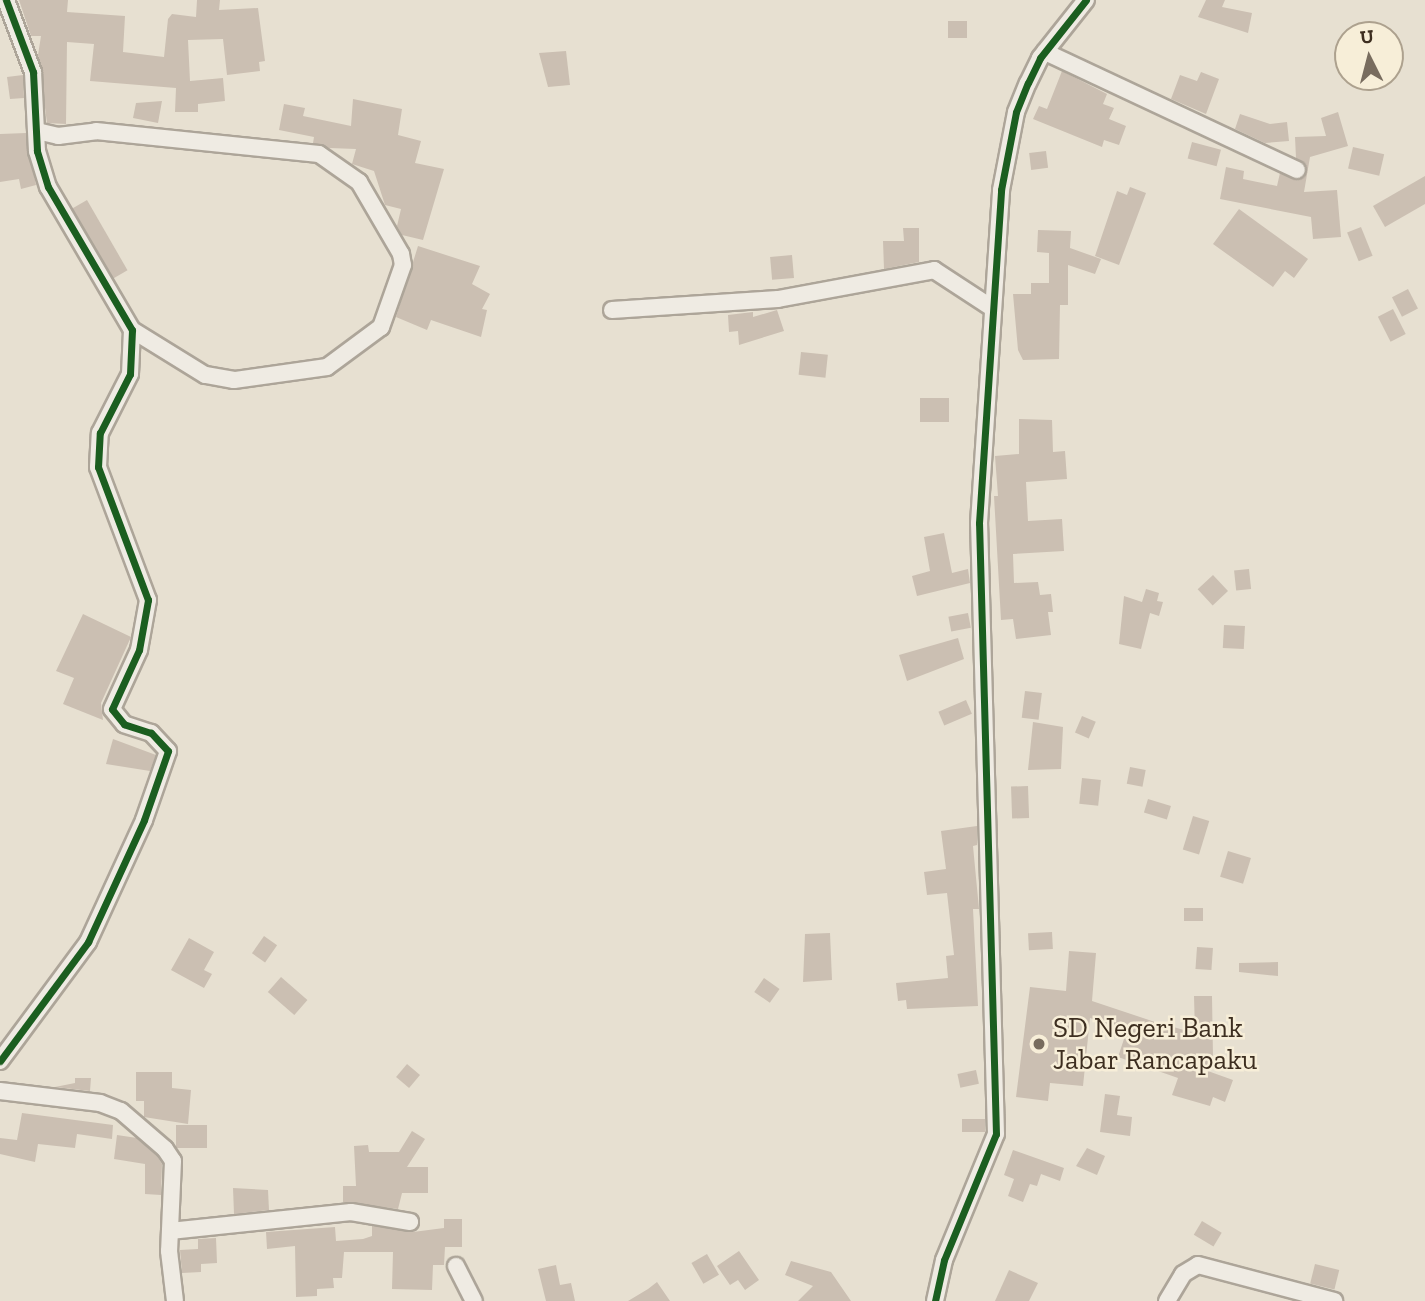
<!DOCTYPE html>
<html>
<head>
<meta charset="utf-8">
<style>
  body { margin:0 }
  #map { position:relative; width:1425px; height:1301px; overflow:hidden; background:#e7e0d1; font-family:"Zilla Slab",serif }
  div>[style] { position:absolute }
  .building>* { inset:0; background:#cbbfb2; transform-origin:0 0 }
  .roads { filter:drop-shadow(2px 0 #ada599) drop-shadow(-2px 0 #ada599) drop-shadow(0 2px #ada599) drop-shadow(0 -2px #ada599) }
  .minor>* { height:16px; margin:-8px; padding:0 8px; transform-origin:8px; border-radius:8px; background:#efebe3 }
  .cycleway>* { height:7px; margin:-3.5px; padding:0 3.5px; transform-origin:3.5px; border-radius:3.5px; background:#1b5e20 }
  .dots>* { width:19px; height:19px; translate:-50% -50%; box-sizing:border-box; border:4px solid #f7eed8; border-radius:50% }
  span { translate:-50% -50%; white-space:nowrap; text-align:center; line-height:1.15; -webkit-text-stroke:5px #f7eed8; paint-order:stroke }
  .poi-label { font-size:28px; color:#3d2e20 }
  .left { translate:0 -50%; text-align:left }
  .north { position:absolute; left:1334px; top:21px; width:70px; height:70px; box-sizing:border-box; background:#f7eed8; border:2px solid #ada18e; border-radius:50%; rotate:354deg; font-size:19px; font-weight:700; line-height:28px; text-align:center; color:#3d2e20 }
  .north::after { content:''; display:block; margin:auto; width:24px; height:32px; background:#786c5e; clip-path:polygon(50% 0,100% 100%,50% 72%,0 100%) }
</style>
</head>
<body>
<div id="map">
  <div class="building">
    <div style="clip-path:polygon(19px 0,68px 0,67px 12px,125px 16px,123px 52px,164px 57px,168px 19px,172px 14px,196px 17px,197px 0,220px 0,219px 10px,258px 8px,265px 61px,259px 62px,260px 71px,227px 75px,223px 39px,188px 40px,190px 81px,223px 78px,225px 101px,198px 104px,198px 112px,175px 112px,176px 88px,90px 81px,94px 44px,67px 42px,66px 124px,47px 123px,38px 55px,41px 36px,31px 36px)"></div>
    <div style="clip-path:polygon(1206px 0,1225px 0,1222px 7px,1252px 13px,1248px 33px,1198px 17px)"></div>
    <div style="left:967px;top:21px;width:17px;height:19px;rotate:90deg"></div>
    <div style="clip-path:polygon(566px 51px,570px 85px,548px 87px,539px 53px)"></div>
    <div style="clip-path:polygon(1062px 71px,1107px 94px,1103px 104px,1114px 108px,1109px 119px,1126px 126px,1119px 145px,1104px 140px,1102px 147px,1033px 119px,1039px 106px,1047px 109px)"></div>
    <div style="clip-path:polygon(1201px 72px,1219px 79px,1206px 114px,1171px 99px,1180px 75px,1197px 81px)"></div>
    <div style="clip-path:polygon(23px 75px,24px 98px,10px 99px,7px 77px)"></div>
    <div style="clip-path:polygon(353px 99px,402px 109px,398px 135px,421px 141px,415px 163px,444px 169px,423px 240px,402px 235px,397px 226px,401px 209px,385px 205px,374px 171px,352px 164px,356px 149px,329px 148px,313px 143px,314px 137px,279px 130px,284px 104px,305px 108px,303px 116px,351px 126px)"></div>
    <div style="clip-path:polygon(162px 101px,158px 123px,133px 118px,136px 103px)"></div>
    <div style="clip-path:polygon(1338px 112px,1348px 146px,1310px 157px,1304px 192px,1337px 190px,1341px 237px,1313px 239px,1311px 217px,1220px 199px,1226px 167px,1244px 171px,1243px 179px,1277px 186px,1280px 173px,1304px 178px,1307px 168px,1296px 158px,1295px 137px,1326px 136px,1321px 118px)"></div>
    <div style="clip-path:polygon(1240px 114px,1270px 124px,1287px 122px,1289px 141px,1265px 143px,1235px 129px)"></div>
    <div style="clip-path:polygon(26px 133px,36px 185px,21px 189px,19px 179px,0 182px,0 134px)"></div>
    <div style="left:1192px;top:142px;width:30px;height:17px;rotate:15deg"></div>
    <div style="left:1353px;top:147px;width:32px;height:22px;rotate:13deg"></div>
    <div style="left:1046px;top:151px;width:17px;height:17px;rotate:83deg"></div>
    <div style="clip-path:polygon(1425px 176px,1425px 204px,1385px 227px,1373px 206px)"></div>
    <div style="clip-path:polygon(1130px 187px,1146px 193px,1119px 265px,1095px 256px,1117px 191px,1127px 195px)"></div>
    <div style="left:87px;top:200px;width:81px;height:17px;rotate:60deg"></div>
    <div style="clip-path:polygon(1239px 209px,1308px 259px,1294px 278px,1285px 271px,1273px 287px,1213px 244px)"></div>
    <div style="left:1361px;top:227px;width:31px;height:15px;rotate:68deg"></div>
    <div style="clip-path:polygon(903px 228px,919px 228px,919px 262px,884px 269px,883px 241px,904px 241px)"></div>
    <div style="clip-path:polygon(1038px 230px,1071px 231px,1070px 248px,1101px 259px,1095px 274px,1068px 265px,1068px 305px,1060px 305px,1059px 359px,1023px 360px,1018px 350px,1013px 294px,1031px 294px,1031px 283px,1049px 283px,1049px 253px,1037px 252px)"></div>
    <div style="clip-path:polygon(418px 246px,480px 266px,472px 284px,490px 294px,482px 309px,487px 310px,481px 337px,431px 320px,427px 330px,396px 317px)"></div>
    <div style="left:792px;top:255px;width:23px;height:22px;rotate:85deg"></div>
    <div style="left:1408px;top:289px;width:22px;height:18px;rotate:63deg"></div>
    <div style="left:1393px;top:309px;width:28px;height:17px;rotate:63deg"></div>
    <div style="clip-path:polygon(777px 310px,784px 331px,739px 345px,738px 331px,729px 332px,728px 315px,753px 312px,753px 317px)"></div>
    <div style="left:801px;top:352px;width:27px;height:23px;rotate:6deg"></div>
    <div style="left:920px;top:398px;width:29px;height:24px"></div>
    <div style="clip-path:polygon(1019px 419px,1052px 420px,1053px 452px,1065px 451px,1067px 479px,1026px 482px,1028px 521px,1062px 519px,1064px 551px,1013px 554px,1014px 583px,1038px 582px,1040px 595px,1051px 594px,1053px 612px,1048px 612px,1051px 635px,1016px 639px,1013px 619px,1001px 620px,994px 496px,998px 496px,995px 456px,1019px 454px)"></div>
    <div style="clip-path:polygon(944px 533px,952px 573px,968px 569px,970px 583px,917px 596px,912px 576px,930px 571px,924px 537px)"></div>
    <div style="left:1249px;top:569px;width:20px;height:15px;rotate:84deg"></div>
    <div style="left:1213px;top:575px;width:22px;height:21px;rotate:47deg"></div>
    <div style="clip-path:polygon(1146px 589px,1159px 593px,1157px 601px,1163px 602px,1159px 616px,1150px 613px,1141px 649px,1119px 644px,1124px 596px,1142px 602px)"></div>
    <div style="left:968px;top:613px;width:15px;height:20px;rotate:79deg"></div>
    <div style="clip-path:polygon(83px 614px,131px 637px,101px 703px,103px 720px,63px 704px,74px 678px,56px 671px)"></div>
    <div style="left:1224px;top:625px;width:21px;height:23px;rotate:3deg"></div>
    <div style="clip-path:polygon(958px 638px,964px 659px,907px 681px,899px 655px)"></div>
    <div style="left:1025px;top:691px;width:17px;height:27px;rotate:7deg"></div>
    <div style="left:966px;top:700px;width:15px;height:30px;rotate:67deg"></div>
    <div style="left:1082px;top:716px;width:15px;height:18px;rotate:23deg"></div>
    <div style="clip-path:polygon(1033px 722px,1063px 727px,1061px 769px,1028px 770px)"></div>
    <div style="clip-path:polygon(113px 739px,156px 755px,150px 771px,106px 764px)"></div>
    <div style="left:1130px;top:767px;width:16px;height:17px;rotate:11deg"></div>
    <div style="left:1082px;top:778px;width:19px;height:26px;rotate:6deg"></div>
    <div style="left:1028px;top:786px;width:32px;height:17px;rotate:88deg"></div>
    <div style="left:1148px;top:799px;width:24px;height:14px;rotate:17deg"></div>
    <div style="left:1193px;top:816px;width:17px;height:35px;rotate:17deg"></div>
    <div style="clip-path:polygon(977px 826px,977px 845px,973px 846px,979px 909px,973px 909px,978px 1006px,907px 1009px,906px 1000px,898px 1001px,896px 983px,948px 978px,946px 956px,954px 955px,947px 893px,927px 895px,924px 872px,946px 869px,941px 831px)"></div>
    <div style="left:1228px;top:851px;width:24px;height:27px;rotate:17deg"></div>
    <div style="left:1184px;top:908px;width:19px;height:13px"></div>
    <div style="left:1052px;top:932px;width:17px;height:24px;rotate:87deg"></div>
    <div style="clip-path:polygon(830px 933px,832px 980px,803px 982px,805px 934px)"></div>
    <div style="left:264px;top:936px;width:16px;height:21px;rotate:35deg"></div>
    <div style="clip-path:polygon(189px 938px,214px 952px,204px 970px,212px 974px,204px 988px,171px 970px)"></div>
    <div style="left:1197px;top:947px;width:16px;height:22px;rotate:4deg"></div>
    <div style="clip-path:polygon(1069px 951px,1096px 953px,1092px 1001px,1155px 1022px,1195px 1033px,1194px 996px,1212px 996px,1213px 1057px,1205px 1070px,1233px 1080px,1225px 1102px,1213px 1097px,1210px 1106px,1172px 1095px,1178px 1078px,1118px 1057px,1127px 1030px,1090px 1018px,1083px 1086px,1050px 1083px,1048px 1101px,1016px 1097px,1030px 987px,1066px 991px)"></div>
    <div style="clip-path:polygon(1278px 962px,1278px 976px,1239px 972px,1239px 963px)"></div>
    <div style="left:281px;top:977px;width:35px;height:20px;rotate:41deg"></div>
    <div style="left:764px;top:978px;width:19px;height:17px;rotate:35deg"></div>
    <div style="left:407px;top:1064px;width:17px;height:17px;rotate:40deg"></div>
    <div style="left:976px;top:1070px;width:14px;height:19px;rotate:78deg"></div>
    <div style="clip-path:polygon(136px 1072px,172px 1072px,172px 1088px,191px 1090px,188px 1124px,144px 1117px,144px 1101px,136px 1101px)"></div>
    <div style="clip-path:polygon(75px 1078px,91px 1078px,90px 1091px,55px 1087px,75px 1083px)"></div>
    <div style="clip-path:polygon(1105px 1094px,1120px 1096px,1117px 1115px,1132px 1117px,1130px 1136px,1100px 1132px)"></div>
    <div style="clip-path:polygon(22px 1113px,113px 1125px,112px 1139px,77px 1134px,75px 1148px,38px 1144px,35px 1162px,0 1154px,0 1138px,17px 1140px)"></div>
    <div style="left:985px;top:1119px;width:13px;height:23px;rotate:90deg"></div>
    <div style="left:176px;top:1125px;width:31px;height:23px"></div>
    <div style="clip-path:polygon(412px 1131px,425px 1139px,407px 1167px,428px 1167px,428px 1193px,402px 1193px,398px 1209px,343px 1202px,343px 1186px,356px 1186px,354px 1146px,368px 1145px,369px 1152px,399px 1152px)"></div>
    <div style="clip-path:polygon(117px 1135px,137px 1138px,157px 1156px,162px 1164px,161px 1195px,145px 1194px,145px 1164px,114px 1159px)"></div>
    <div style="clip-path:polygon(1087px 1148px,1105px 1156px,1097px 1175px,1076px 1166px)"></div>
    <div style="clip-path:polygon(1013px 1150px,1064px 1168px,1060px 1181px,1041px 1174px,1037px 1186px,1030px 1184px,1023px 1202px,1008px 1196px,1014px 1179px,1004px 1175px)"></div>
    <div style="clip-path:polygon(233px 1188px,268px 1190px,269px 1210px,234px 1214px)"></div>
    <div style="clip-path:polygon(444px 1219px,462px 1219px,462px 1247px,445px 1247px,444px 1265px,433px 1265px,432px 1290px,392px 1289px,393px 1252px,344px 1252px,342px 1278px,333px 1278px,334px 1288px,317px 1289px,317px 1296px,296px 1297px,295px 1246px,267px 1249px,266px 1232px,335px 1227px,336px 1241px,363px 1239px,372px 1236px,372px 1226px,413px 1232px,444px 1228px)"></div>
    <div style="left:1202px;top:1221px;width:23px;height:16px;rotate:31deg"></div>
    <div style="clip-path:polygon(216px 1238px,217px 1263px,201px 1264px,201px 1272px,182px 1273px,180px 1250px,198px 1249px,198px 1239px)"></div>
    <div style="clip-path:polygon(739px 1251px,759px 1280px,745px 1290px,738px 1280px,730px 1285px,717px 1266px)"></div>
    <div style="left:707px;top:1254px;width:24px;height:18px;rotate:60deg"></div>
    <div style="clip-path:polygon(791px 1261px,831px 1272px,851px 1301px,798px 1301px,813px 1286px,785px 1275px)"></div>
    <div style="left:1315px;top:1264px;width:25px;height:20px;rotate:14deg"></div>
    <div style="clip-path:polygon(556px 1265px,560px 1285px,571px 1283px,575px 1301px,546px 1301px,538px 1269px)"></div>
    <div style="clip-path:polygon(1009px 1270px,1038px 1283px,1029px 1301px,995px 1301px)"></div>
    <div style="clip-path:polygon(657px 1282px,670px 1301px,628px 1301px,648px 1289px)"></div>
  </div>
  <div class="roads">
    <div class="minor">
      <div style="left:1045px;top:52px;width:278px;rotate:25.1deg"></div>
      <div style="left:37px;top:131px;width:22px;rotate:13deg"></div>
      <div style="left:58px;top:136px;width:38px;rotate:-7deg"></div>
      <div style="left:96px;top:131px;width:224px;rotate:5.9deg"></div>
      <div style="left:319px;top:154px;width:49px;rotate:35deg"></div>
      <div style="left:359px;top:182px;width:83px;rotate:59.7deg"></div>
      <div style="left:401px;top:254px;width:11px;rotate:80deg"></div>
      <div style="left:403px;top:265px;width:66px;rotate:109.5deg"></div>
      <div style="left:381px;top:327px;width:67px;rotate:143.5deg"></div>
      <div style="left:327px;top:367px;width:94px;rotate:172deg"></div>
      <div style="left:234px;top:380px;width:29px;rotate:-170deg"></div>
      <div style="left:205px;top:375px;width:86px;rotate:-148.3deg"></div>
      <div style="left:612px;top:310px;width:166px;rotate:-3.8deg"></div>
      <div style="left:778px;top:299px;width:159px;rotate:-10.5deg"></div>
      <div style="left:934px;top:270px;width:69px;rotate:33.2deg"></div>
      <div style="left:0;top:1061px;width:148px;rotate:-53.5deg"></div>
      <div style="left:88px;top:942px;width:134px;rotate:-65.3deg"></div>
      <div style="left:144px;top:820px;width:73px;rotate:-70.8deg"></div>
      <div style="left:168px;top:751px;width:25px;rotate:-133deg"></div>
      <div style="left:151px;top:733px;width:28px;rotate:-162deg"></div>
      <div style="left:124px;top:724px;width:19px;rotate:-129deg"></div>
      <div style="left:112px;top:709px;width:65px;rotate:-65.4deg"></div>
      <div style="left:139px;top:650px;width:51px;rotate:-79.8deg"></div>
      <div style="left:148px;top:600px;width:142px;rotate:-110.6deg"></div>
      <div style="left:98px;top:467px;width:34px;rotate:-87deg"></div>
      <div style="left:100px;top:433px;width:66px;rotate:-63deg"></div>
      <div style="left:130px;top:374px;width:44px;rotate:-87.4deg"></div>
      <div style="left:132px;top:330px;width:166px;rotate:-120.4deg"></div>
      <div style="left:48px;top:187px;width:38px;rotate:-107deg"></div>
      <div style="left:37px;top:151px;width:79px;rotate:-92.9deg"></div>
      <div style="left:33px;top:72px;width:77px;rotate:-110.6deg"></div>
      <div style="left:0;top:1091px;width:101px;rotate:6.8deg"></div>
      <div style="left:100px;top:1103px;width:22px;rotate:21deg"></div>
      <div style="left:121px;top:1111px;width:58px;rotate:40.8deg"></div>
      <div style="left:165px;top:1149px;width:14px;rotate:56deg"></div>
      <div style="left:173px;top:1161px;width:90px;rotate:92.5deg"></div>
      <div style="left:169px;top:1251px;width:50px;rotate:83.2deg"></div>
      <div style="left:170px;top:1231px;width:182px;rotate:-6deg"></div>
      <div style="left:351px;top:1212px;width:60px;rotate:9.6deg"></div>
      <div style="left:456px;top:1266px;width:39px;rotate:63deg"></div>
      <div style="left:935px;top:1301px;width:42px;rotate:-77.6deg"></div>
      <div style="left:944px;top:1260px;width:136px;rotate:-67.6deg"></div>
      <div style="left:996px;top:1134px;width:611px;rotate:-91.59deg"></div>
      <div style="left:979px;top:523px;width:334px;rotate:-86.2deg"></div>
      <div style="left:1001px;top:190px;width:79px;rotate:-79.1deg"></div>
      <div style="left:1016px;top:112px;width:31px;rotate:-68deg"></div>
      <div style="left:1028px;top:83px;width:28px;rotate:-64deg"></div>
      <div style="left:1040px;top:58px;width:74px;rotate:-51.6deg"></div>
      <div style="left:1167px;top:1301px;width:31px;rotate:-59deg"></div>
      <div style="left:1183px;top:1274px;width:17px;rotate:-31deg"></div>
      <div style="left:1198px;top:1265px;width:141px;rotate:14.8deg"></div>
    </div>
  </div>
  <div class="cycleway">
    <div style="left:0;top:1061px;width:148px;rotate:-53.5deg"></div>
    <div style="left:88px;top:942px;width:134px;rotate:-65.3deg"></div>
    <div style="left:144px;top:820px;width:73px;rotate:-70.8deg"></div>
    <div style="left:168px;top:751px;width:25px;rotate:-133deg"></div>
    <div style="left:151px;top:733px;width:28px;rotate:-162deg"></div>
    <div style="left:124px;top:724px;width:19px;rotate:-129deg"></div>
    <div style="left:112px;top:709px;width:65px;rotate:-65.4deg"></div>
    <div style="left:139px;top:650px;width:51px;rotate:-79.8deg"></div>
    <div style="left:148px;top:600px;width:142px;rotate:-110.6deg"></div>
    <div style="left:98px;top:467px;width:34px;rotate:-87deg"></div>
    <div style="left:100px;top:433px;width:66px;rotate:-63deg"></div>
    <div style="left:130px;top:374px;width:44px;rotate:-87.4deg"></div>
    <div style="left:132px;top:330px;width:166px;rotate:-120.4deg"></div>
    <div style="left:48px;top:187px;width:38px;rotate:-107deg"></div>
    <div style="left:37px;top:151px;width:79px;rotate:-92.9deg"></div>
    <div style="left:33px;top:72px;width:77px;rotate:-110.6deg"></div>
    <div style="left:935px;top:1301px;width:42px;rotate:-77.6deg"></div>
    <div style="left:944px;top:1260px;width:136px;rotate:-67.6deg"></div>
    <div style="left:996px;top:1134px;width:611px;rotate:-91.59deg"></div>
    <div style="left:979px;top:523px;width:334px;rotate:-86.2deg"></div>
    <div style="left:1001px;top:190px;width:79px;rotate:-79.1deg"></div>
    <div style="left:1016px;top:112px;width:31px;rotate:-68deg"></div>
    <div style="left:1028px;top:83px;width:28px;rotate:-64deg"></div>
    <div style="left:1040px;top:58px;width:74px;rotate:-51.6deg"></div>
  </div>
  <div class="dots">
    <div style="left:1039px;top:1044px;background:#786c5e"></div>
  </div>
  <div class="poi-label">
    <span class="left" style="left:1053px;top:1044px">SD Negeri Bank<br>Jabar Rancapaku</span>
  </div>
  <div class="north">U</div>
</div>
</body>
</html>
